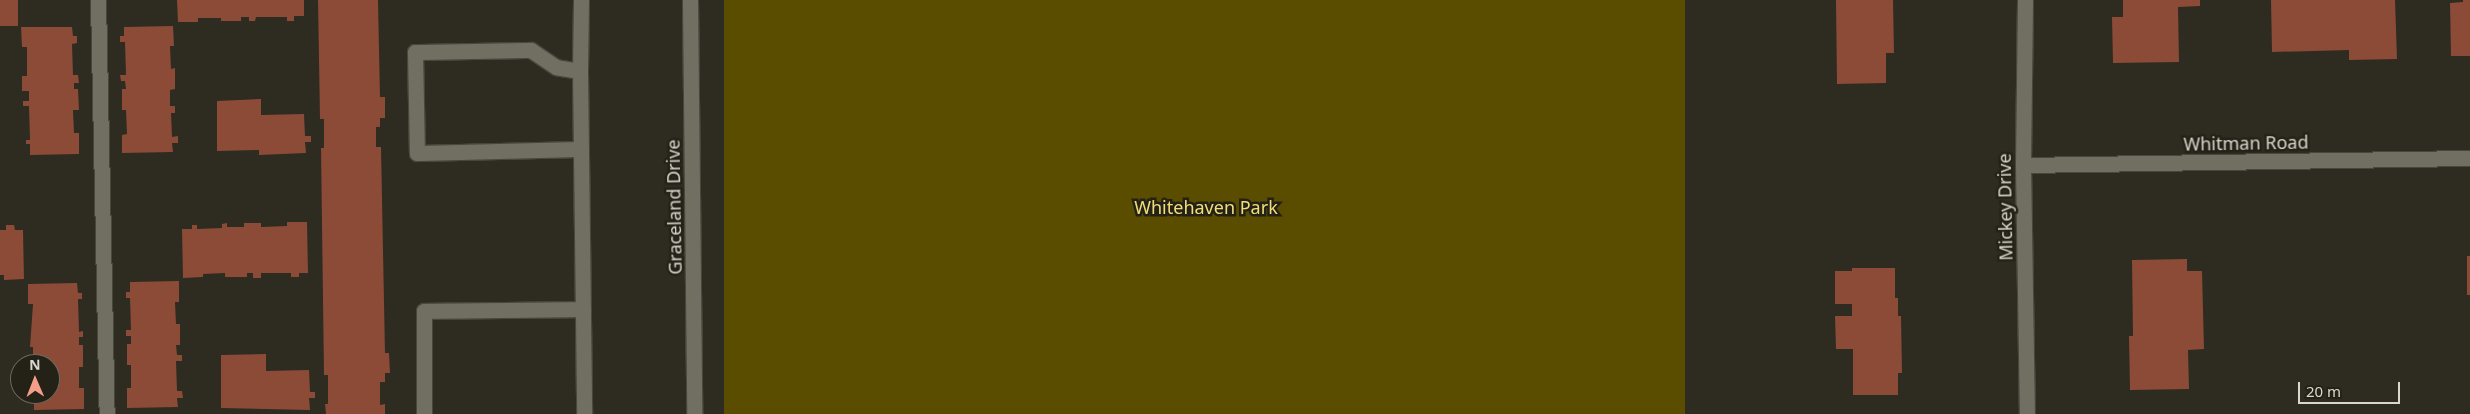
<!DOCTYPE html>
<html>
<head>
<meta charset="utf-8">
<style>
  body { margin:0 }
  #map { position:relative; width:2470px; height:414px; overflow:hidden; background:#2e2b21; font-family:"Noto Sans",sans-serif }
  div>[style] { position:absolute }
  .green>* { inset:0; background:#5b4d00; transform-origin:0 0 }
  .building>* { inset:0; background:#8c4b37; transform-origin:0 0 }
  .roads { filter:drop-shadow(1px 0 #48473d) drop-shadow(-1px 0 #48473d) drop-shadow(0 1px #48473d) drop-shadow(0 -1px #48473d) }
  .minor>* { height:15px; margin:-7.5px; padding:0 7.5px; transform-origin:7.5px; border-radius:7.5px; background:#716f62 }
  span { translate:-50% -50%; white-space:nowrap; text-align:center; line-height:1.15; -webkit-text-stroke:5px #242217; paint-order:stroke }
  .street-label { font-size:18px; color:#d8d7d0 }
  .park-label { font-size:18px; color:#f2dd78 }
  .north { position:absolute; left:10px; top:354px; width:50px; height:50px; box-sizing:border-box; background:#242217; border:1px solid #6c6a61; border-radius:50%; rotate:359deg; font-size:14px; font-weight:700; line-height:20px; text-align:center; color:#d8d7d0 }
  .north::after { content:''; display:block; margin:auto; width:18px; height:22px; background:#f49e89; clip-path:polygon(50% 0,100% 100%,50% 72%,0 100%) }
  .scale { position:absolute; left:2298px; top:382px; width:102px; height:22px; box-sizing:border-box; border:2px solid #d8d7d0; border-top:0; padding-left:6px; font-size:15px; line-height:18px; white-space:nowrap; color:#d8d7d0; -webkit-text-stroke:4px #242217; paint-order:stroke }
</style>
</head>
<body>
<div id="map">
  <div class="green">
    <div style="left:724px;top:0;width:961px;height:414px"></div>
  </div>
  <div class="building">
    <div style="left:0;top:0;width:18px;height:26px"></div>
    <div style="clip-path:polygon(177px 0,304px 0,304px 16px,294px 16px,294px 21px,287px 21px,287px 17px,256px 17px,255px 21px,249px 21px,249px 17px,241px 17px,241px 21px,221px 21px,221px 18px,198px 18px,198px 22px,178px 22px)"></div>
    <div style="clip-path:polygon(318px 0,378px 0,380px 97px,385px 97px,385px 118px,380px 118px,380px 127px,376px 127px,376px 147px,381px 147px,385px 353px,389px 353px,390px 373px,385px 373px,385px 382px,380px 382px,380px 405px,385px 404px,385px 414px,326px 414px,325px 404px,328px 404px,328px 375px,324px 375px,321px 148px,324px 148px,324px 119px,320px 119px)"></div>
    <div style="clip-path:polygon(1836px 0,1893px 0,1894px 53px,1886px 53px,1886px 83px,1837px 84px)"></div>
    <div style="clip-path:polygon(2123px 0,2200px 0,2200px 6px,2178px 7px,2179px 62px,2113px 63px,2112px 17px,2123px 17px)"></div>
    <div style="clip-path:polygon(2271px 0,2395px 0,2397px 59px,2349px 60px,2349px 50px,2272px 52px)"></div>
    <div style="clip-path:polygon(2463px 0,2470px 0,2470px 56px,2451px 56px,2450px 3px,2463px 2px)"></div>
    <div style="clip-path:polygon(173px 26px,174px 46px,170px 46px,171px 69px,175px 68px,175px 89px,170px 90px,170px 106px,175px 106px,175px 113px,171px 113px,172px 137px,178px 136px,178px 143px,172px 143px,173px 152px,122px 153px,122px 135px,127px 134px,126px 110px,122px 110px,122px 89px,126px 89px,125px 81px,121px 81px,120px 75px,126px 75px,125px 42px,120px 42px,120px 36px,124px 36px,124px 27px)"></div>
    <div style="clip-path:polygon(21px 27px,72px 27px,73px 36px,77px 36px,77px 43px,72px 44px,73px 75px,78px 75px,79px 83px,74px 83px,74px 89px,78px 89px,79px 110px,73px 110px,74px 133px,79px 133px,79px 154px,30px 155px,30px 144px,26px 144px,26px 140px,30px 140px,29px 106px,23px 106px,23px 101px,29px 101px,29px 91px,22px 91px,22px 76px,27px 76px,27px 47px,22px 47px)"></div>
    <div style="clip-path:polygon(261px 99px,261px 115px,304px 114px,305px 136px,311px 136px,311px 142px,305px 142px,306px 153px,259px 155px,259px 150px,217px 151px,217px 101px)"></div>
    <div style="clip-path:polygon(287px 222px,307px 222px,308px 273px,299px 273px,299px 277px,291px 277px,291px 273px,261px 273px,261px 278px,253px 278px,253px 273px,247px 273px,247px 277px,225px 277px,225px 273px,203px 274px,203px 277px,183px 278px,182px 229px,192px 229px,192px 225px,197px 225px,197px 229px,222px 228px,222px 224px,227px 223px,227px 227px,244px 227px,244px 223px,261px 223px,261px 227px,287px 226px)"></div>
    <div style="clip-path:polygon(6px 225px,14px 225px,15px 230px,23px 230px,24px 279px,4px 280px,4px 275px,0 275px,0 230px,6px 230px)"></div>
    <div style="left:2467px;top:256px;width:3px;height:39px"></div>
    <div style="clip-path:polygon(2187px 259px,2187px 271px,2202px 271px,2204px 349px,2188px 350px,2189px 389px,2130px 390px,2129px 336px,2133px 336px,2132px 260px)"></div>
    <div style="clip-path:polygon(1852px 268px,1895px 268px,1895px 298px,1898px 298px,1898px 316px,1901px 316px,1902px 373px,1898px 373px,1898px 395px,1853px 395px,1853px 349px,1836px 349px,1835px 316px,1852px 316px,1852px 304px,1835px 304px,1835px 271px,1852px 271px)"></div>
    <div style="clip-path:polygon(179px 281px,179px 302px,175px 302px,176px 324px,180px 324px,180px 345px,176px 345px,177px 355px,182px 355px,182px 361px,176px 361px,177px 391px,182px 391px,183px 398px,177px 398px,178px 407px,127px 408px,127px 388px,131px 388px,131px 365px,127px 365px,127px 344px,131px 344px,131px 336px,126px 336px,126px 330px,131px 330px,130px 298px,126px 298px,126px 292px,130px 292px,130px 282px)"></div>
    <div style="clip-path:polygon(77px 283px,78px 293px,82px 293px,82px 299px,78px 299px,79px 332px,83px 331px,83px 337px,79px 337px,79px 345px,83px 345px,83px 367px,79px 367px,79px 388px,84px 388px,84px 409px,34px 410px,34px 400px,29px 400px,29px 394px,50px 394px,50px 364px,28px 362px,28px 355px,33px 355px,33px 347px,30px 347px,33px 304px,28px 304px,28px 284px)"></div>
    <div style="clip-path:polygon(266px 354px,266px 371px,309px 370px,310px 392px,315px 392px,315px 398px,309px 398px,310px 410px,221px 408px,221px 355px)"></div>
  </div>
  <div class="roads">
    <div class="minor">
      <div style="left:98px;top:0;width:414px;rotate:88.8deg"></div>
      <div style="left:581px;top:0;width:71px;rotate:90.8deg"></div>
      <div style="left:580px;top:71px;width:343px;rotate:89.3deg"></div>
      <div style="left:690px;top:0;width:414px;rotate:89.4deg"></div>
      <div style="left:2025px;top:0;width:165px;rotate:90.7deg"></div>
      <div style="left:2023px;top:165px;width:249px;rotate:89.1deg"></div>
      <div style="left:580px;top:71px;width:24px;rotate:-171deg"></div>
      <div style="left:556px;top:67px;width:30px;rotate:-146deg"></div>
      <div style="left:531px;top:50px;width:116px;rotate:179deg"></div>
      <div style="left:415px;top:52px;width:101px;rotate:88.9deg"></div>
      <div style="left:417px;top:153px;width:164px;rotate:-1.4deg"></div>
      <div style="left:2023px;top:165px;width:447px;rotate:-0.9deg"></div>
      <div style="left:424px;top:414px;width:103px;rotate:-90deg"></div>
      <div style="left:424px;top:311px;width:159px;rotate:-0.7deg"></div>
    </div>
  </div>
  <div class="street-label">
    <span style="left:2246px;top:143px;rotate:-1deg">Whitman Road</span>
    <span style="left:674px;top:207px;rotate:-91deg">Graceland Drive</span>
    <span style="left:2005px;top:207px;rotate:-91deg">Mickey Drive</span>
  </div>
  <div class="park-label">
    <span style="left:1206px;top:207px">Whitehaven Park</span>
  </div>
  <div class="north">N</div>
  <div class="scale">20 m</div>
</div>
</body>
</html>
